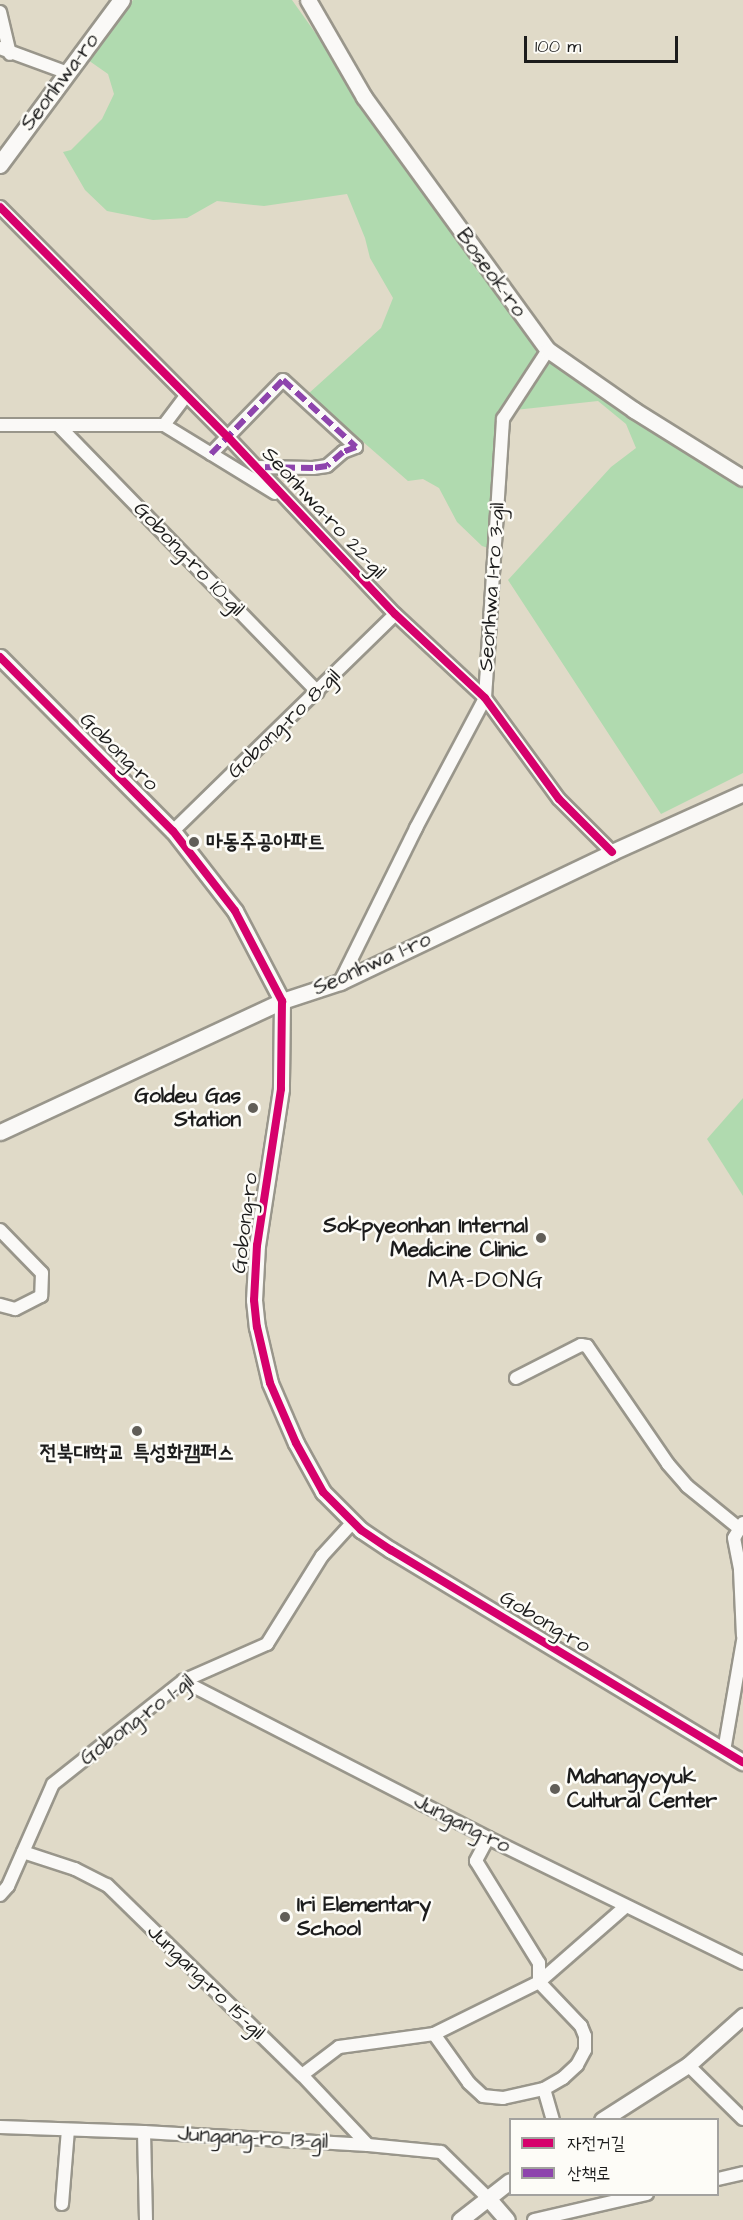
<!DOCTYPE html>
<html>
<head>
<meta charset="utf-8">
<style>
  body { margin:0 }
  #map { position:relative; width:743px; height:2220px; overflow:hidden; background:#e0dac8; font-family:"Architects Daughter","Poor Story",sans-serif }
  div>[style] { position:absolute }
  .green>* { inset:0; background:#b0daaf }
  .roads { filter:drop-shadow(2px 0 #99968b) drop-shadow(-2px 0 #99968b) drop-shadow(0 2px #99968b) drop-shadow(0 -2px #99968b) }
  .minor>* { height:12px; margin:-6px; padding:0 6px; transform-origin:6px; border-radius:6px; background:#faf9f7 }
  .tertiary>* { height:15px; margin:-7.5px; padding:0 7.5px; transform-origin:7.5px; border-radius:7.5px; background:#faf9f7 }
  .secondary>* { height:16px; margin:-8px; padding:0 8px; transform-origin:8px; border-radius:8px; background:#faf9f7 }
  .quiet>* { height:6px; margin-top:-3px; transform-origin:0; background:repeating-linear-gradient(90deg,#8e44ad 0 12px,transparent 0 18px) }
  .cycleway>* { height:8px; margin:-4px; padding:0 4px; transform-origin:4px; border-radius:4px; background:#d6006c }
  .dots>* { width:16px; height:16px; translate:-50% -50%; box-sizing:border-box; border:3px solid #fdfcf7; border-radius:50% }
  span { translate:-50% -50%; white-space:nowrap; text-align:center; line-height:1.15; -webkit-text-stroke:5px #fdfcf7; paint-order:stroke }
  .street-label { font-size:21px; color:#1c1c1c }
  .poi-label { font-size:21px; color:#1c1c1c; font-weight:700 }
  .left { translate:0 -50%; text-align:left }
  .right { translate:-100% -50%; text-align:right }
  .quarter-label { font-size:24px; color:#1c1c1c; letter-spacing:1.5px }
  .legend { position:absolute; left:509px; top:2118px; width:210px; height:78px; box-sizing:border-box; background:#fdfcf7; border:2px solid #a3a29f; margin:0; padding:8px 10px; list-style:none; font-size:18px; color:#1c1c1c }
  .legend li { display:flex; align-items:center; gap:12px; height:30px }
  .legend b { width:30px; border:2px solid #a3a29f }
  .scale { position:absolute; left:524px; top:36px; width:154px; height:27px; box-sizing:border-box; border:3px solid #1c1c1c; border-top:0; padding-left:8px; font-size:18px; line-height:21px; white-space:nowrap; color:#1c1c1c; -webkit-text-stroke:4px #fdfcf7; paint-order:stroke }
</style>
</head>
<body>
<div id="map">
  <div class="green">
    <div style="clip-path:polygon(133px 0,292px 0,541px 351px,496px 418px,491px 549px,482px 546px,457px 522px,439px 488px,423px 479px,408px 481px,308px 394px,381px 328px,393px 298px,370px 258px,365px 238px,347px 194px,264px 206px,217px 201px,187px 218px,153px 220px,107px 211px,85px 190px,63px 152px,71px 150px,102px 119px,114px 94px,108px 74px,88px 60px)"></div>
    <div style="clip-path:polygon(550px 357px,743px 482px,743px 773px,661px 814px,508px 580px,611px 467px,636px 448px,626px 424px,598px 401px,515px 410px)"></div>
    <div style="clip-path:polygon(743px 1098px,743px 1196px,707px 1139px)"></div>
  </div>
  <div class="roads">
    <div class="minor">
      <div style="left:0;top:12px;width:43px;rotate:76.6deg"></div>
      <div style="left:0;top:48px;width:72px;rotate:20.2deg"></div>
      <div style="left:0;top:207px;width:324px;rotate:45.3deg"></div>
      <div style="left:228px;top:437px;width:243px;rotate:46.7deg"></div>
      <div style="left:395px;top:614px;width:123px;rotate:43deg"></div>
      <div style="left:485px;top:698px;width:125px;rotate:53.8deg"></div>
      <div style="left:559px;top:799px;width:75px;rotate:45deg"></div>
      <div style="left:0;top:425px;width:164px"></div>
      <div style="left:164px;top:425px;width:130px;rotate:31.5deg"></div>
      <div style="left:164px;top:425px;width:36px;rotate:-53deg"></div>
      <div style="left:59px;top:426px;width:371px;rotate:45.8deg"></div>
      <div style="left:211px;top:454px;width:103px;rotate:-45.8deg"></div>
      <div style="left:283px;top:380px;width:99px;rotate:42.5deg"></div>
      <div style="left:356px;top:447px;width:14px;rotate:159deg"></div>
      <div style="left:343px;top:452px;width:21px;rotate:139deg"></div>
      <div style="left:327px;top:466px;width:14px;rotate:172deg"></div>
      <div style="left:313px;top:468px;width:56px;rotate:-179deg"></div>
      <div style="left:173px;top:831px;width:310px;rotate:-44.3deg"></div>
      <div style="left:340px;top:982px;width:172px;rotate:-63.7deg"></div>
      <div style="left:416px;top:828px;width:147px;rotate:-62deg"></div>
      <div style="left:485px;top:698px;width:280px;rotate:-86.3deg"></div>
      <div style="left:503px;top:419px;width:82px;rotate:-56.9deg"></div>
      <div style="left:0;top:1230px;width:60px;rotate:45.7deg"></div>
      <div style="left:42px;top:1273px;width:23px;rotate:92deg"></div>
      <div style="left:41px;top:1296px;width:29px;rotate:153deg"></div>
      <div style="left:15px;top:1309px;width:16px;rotate:-165deg"></div>
      <div style="left:516px;top:1378px;width:73px;rotate:-26.9deg"></div>
      <div style="left:581px;top:1345px;width:6px;rotate:9deg"></div>
      <div style="left:587px;top:1346px;width:143px;rotate:55.5deg"></div>
      <div style="left:668px;top:1464px;width:29px;rotate:49deg"></div>
      <div style="left:687px;top:1486px;width:68px;rotate:39.1deg"></div>
      <div style="left:743px;top:1523px;width:17px;rotate:121deg"></div>
      <div style="left:734px;top:1538px;width:33px;rotate:79deg"></div>
      <div style="left:740px;top:1570px;width:66px;rotate:87.4deg"></div>
      <div style="left:183px;top:1681px;width:343px;rotate:27.2deg"></div>
      <div style="left:488px;top:1838px;width:284px;rotate:26.1deg"></div>
      <div style="left:724px;top:1751px;width:112px;rotate:-80.2deg"></div>
      <div style="left:488px;top:1838px;width:26px;rotate:118deg"></div>
      <div style="left:476px;top:1861px;width:120px;rotate:58.3deg"></div>
      <div style="left:539px;top:1963px;width:19px;rotate:90deg"></div>
      <div style="left:539px;top:1982px;width:61px;rotate:46.3deg"></div>
      <div style="left:581px;top:2026px;width:11px;rotate:68deg"></div>
      <div style="left:585px;top:2036px;width:14px;rotate:90deg"></div>
      <div style="left:585px;top:2050px;width:17px;rotate:118deg"></div>
      <div style="left:577px;top:2065px;width:19px;rotate:137deg"></div>
      <div style="left:563px;top:2078px;width:22px;rotate:150deg"></div>
      <div style="left:544px;top:2089px;width:32px;rotate:74deg"></div>
      <div style="left:23px;top:1852px;width:55px;rotate:18.1deg"></div>
      <div style="left:75px;top:1869px;width:36px;rotate:27deg"></div>
      <div style="left:107px;top:1885px;width:272px;rotate:44.3deg"></div>
      <div style="left:302px;top:2075px;width:96px;rotate:46.7deg"></div>
      <div style="left:0;top:1895px;width:12px;rotate:-48deg"></div>
      <div style="left:8px;top:1886px;width:111px;rotate:-66.2deg"></div>
      <div style="left:53px;top:1784px;width:166px;rotate:-38.4deg"></div>
      <div style="left:183px;top:1681px;width:92px;rotate:-23.8deg"></div>
      <div style="left:267px;top:1644px;width:104px;rotate:-58deg"></div>
      <div style="left:322px;top:1556px;width:46px;rotate:-47.6deg"></div>
      <div style="left:434px;top:2034px;width:60px;rotate:54.5deg"></div>
      <div style="left:469px;top:2083px;width:19px;rotate:43deg"></div>
      <div style="left:483px;top:2096px;width:20px;rotate:6deg"></div>
      <div style="left:503px;top:2098px;width:42px;rotate:-12.4deg"></div>
      <div style="left:688px;top:2065px;width:77px;rotate:44.5deg"></div>
      <div style="left:302px;top:2075px;width:46px;rotate:-37.1deg"></div>
      <div style="left:339px;top:2047px;width:96px;rotate:-7.8deg"></div>
      <div style="left:434px;top:2034px;width:117px;rotate:-26.3deg"></div>
      <div style="left:539px;top:1982px;width:114px;rotate:-41.1deg"></div>
      <div style="left:0;top:2127px;width:144px;rotate:2deg"></div>
      <div style="left:144px;top:2132px;width:224px;rotate:3.3deg"></div>
      <div style="left:368px;top:2145px;width:73px;rotate:5.5deg"></div>
      <div style="left:441px;top:2152px;width:64px;rotate:44.4deg"></div>
      <div style="left:144px;top:2132px;width:88px;rotate:88.7deg"></div>
      <div style="left:718px;top:2179px;width:26px;rotate:-13deg"></div>
      <div style="left:62px;top:2204px;width:74px;rotate:-85.4deg"></div>
      <div style="left:534px;top:2220px;width:116px;rotate:-13deg"></div>
    </div>
    <div class="tertiary">
      <div style="left:308px;top:0;width:112px;rotate:60deg"></div>
      <div style="left:364px;top:97px;width:313px;rotate:54deg"></div>
      <div style="left:548px;top:350px;width:105px;rotate:34.9deg"></div>
      <div style="left:634px;top:410px;width:128px;rotate:32deg"></div>
      <div style="left:0;top:657px;width:245px;rotate:45.2deg"></div>
      <div style="left:173px;top:831px;width:101px;rotate:52.2deg"></div>
      <div style="left:235px;top:911px;width:102px;rotate:62.4deg"></div>
      <div style="left:282px;top:1001px;width:88px;rotate:90.7deg"></div>
      <div style="left:281px;top:1089px;width:158px;rotate:98.7deg"></div>
      <div style="left:257px;top:1245px;width:55px;rotate:93.1deg"></div>
      <div style="left:254px;top:1300px;width:27px;rotate:84deg"></div>
      <div style="left:257px;top:1327px;width:57px;rotate:76.9deg"></div>
      <div style="left:270px;top:1383px;width:65px;rotate:66.6deg"></div>
      <div style="left:296px;top:1443px;width:56px;rotate:61.1deg"></div>
      <div style="left:323px;top:1492px;width:54px;rotate:45deg"></div>
      <div style="left:361px;top:1530px;width:36px;rotate:34deg"></div>
      <div style="left:391px;top:1550px;width:411px;rotate:31.1deg"></div>
      <div style="left:0;top:1132px;width:311px;rotate:-24.9deg"></div>
      <div style="left:282px;top:1001px;width:61px;rotate:-18.1deg"></div>
      <div style="left:340px;top:982px;width:301px;rotate:-25.5deg"></div>
      <div style="left:612px;top:852px;width:144px;rotate:-24.2deg"></div>
      <div style="left:602px;top:2120px;width:102px;rotate:-32.6deg"></div>
      <div style="left:688px;top:2065px;width:74px;rotate:-41.7deg"></div>
      <div style="left:487px;top:2197px;width:30px;rotate:49deg"></div>
      <div style="left:460px;top:2220px;width:63px;rotate:-38deg"></div>
    </div>
    <div class="secondary">
      <div style="left:0;top:165px;width:205px;rotate:-53.5deg"></div>
    </div>
  </div>
  <div class="quiet">
    <div style="left:211px;top:454px;width:103px;rotate:-45.8deg"></div>
    <div style="left:283px;top:380px;width:99px;rotate:42.5deg"></div>
    <div style="left:356px;top:447px;width:14px;rotate:159deg"></div>
    <div style="left:343px;top:452px;width:21px;rotate:139deg"></div>
    <div style="left:327px;top:466px;width:14px;rotate:172deg"></div>
    <div style="left:313px;top:468px;width:56px;rotate:-179deg"></div>
  </div>
  <div class="cycleway">
    <div style="left:0;top:207px;width:324px;rotate:45.3deg"></div>
    <div style="left:228px;top:437px;width:243px;rotate:46.7deg"></div>
    <div style="left:395px;top:614px;width:123px;rotate:43deg"></div>
    <div style="left:485px;top:698px;width:125px;rotate:53.8deg"></div>
    <div style="left:559px;top:799px;width:75px;rotate:45deg"></div>
    <div style="left:0;top:657px;width:245px;rotate:45.2deg"></div>
    <div style="left:173px;top:831px;width:101px;rotate:52.2deg"></div>
    <div style="left:235px;top:911px;width:102px;rotate:62.4deg"></div>
    <div style="left:282px;top:1001px;width:88px;rotate:90.7deg"></div>
    <div style="left:281px;top:1089px;width:158px;rotate:98.7deg"></div>
    <div style="left:257px;top:1245px;width:55px;rotate:93.1deg"></div>
    <div style="left:254px;top:1300px;width:27px;rotate:84deg"></div>
    <div style="left:257px;top:1327px;width:57px;rotate:76.9deg"></div>
    <div style="left:270px;top:1383px;width:65px;rotate:66.6deg"></div>
    <div style="left:296px;top:1443px;width:56px;rotate:61.1deg"></div>
    <div style="left:323px;top:1492px;width:54px;rotate:45deg"></div>
    <div style="left:361px;top:1530px;width:36px;rotate:34deg"></div>
    <div style="left:391px;top:1550px;width:411px;rotate:31.1deg"></div>
  </div>
  <div class="dots">
    <div style="left:194px;top:842px;background:#615e58"></div>
    <div style="left:253px;top:1108px;background:#615e58"></div>
    <div style="left:541px;top:1238px;background:#615e58"></div>
    <div style="left:137px;top:1431px;background:#615e58"></div>
    <div style="left:555px;top:1789px;background:#615e58"></div>
    <div style="left:285px;top:1917px;background:#615e58"></div>
  </div>
  <div class="street-label">
    <span style="left:60px;top:82px;rotate:-53deg">Seonhwa-ro</span>
    <span style="left:491px;top:273px;rotate:54deg">Boseok-ro</span>
    <span style="left:324px;top:513px;rotate:47deg">Seonhwa-ro 22-gil</span>
    <span style="left:189px;top:559px;rotate:46deg">Gobong-ro 10-gil</span>
    <span style="left:492px;top:587px;rotate:-86deg">Seonhwa 1-ro 3-gil</span>
    <span style="left:284px;top:724px;rotate:-44deg">Gobong-ro 8-gil</span>
    <span style="left:119px;top:752px;rotate:45deg">Gobong-ro</span>
    <span style="left:372px;top:964px;rotate:-24deg">Seonhwa 1-ro</span>
    <span style="left:245px;top:1223px;rotate:-83deg">Gobong-ro</span>
    <span style="left:545px;top:1622px;rotate:31deg">Gobong-ro</span>
    <span style="left:137px;top:1720px;rotate:-37deg">Gobong-ro 1-gil</span>
    <span style="left:462px;top:1824px;rotate:27deg">Jungang-ro</span>
    <span style="left:206px;top:1982px;rotate:44deg">Jungang-ro 15-gil</span>
    <span style="left:253px;top:2138px;rotate:3deg">Jungang-ro 13-gil</span>
  </div>
  <div class="poi-label">
    <span class="left" style="left:206px;top:842px">마동주공아파트</span>
    <span class="right" style="left:241px;top:1108px">Goldeu Gas<br>Station</span>
    <span class="right" style="left:528px;top:1238px">Sokpyeonhan Internal<br>Medicine Clinic</span>
    <span style="left:137px;top:1453px">전북대학교 특성화캠퍼스</span>
    <span class="left" style="left:567px;top:1789px">Mahangyoyuk<br>Cultural Center</span>
    <span class="left" style="left:297px;top:1917px">Iri Elementary<br>School</span>
  </div>
  <div class="quarter-label">
    <span style="left:486px;top:1281px">MA-DONG</span>
  </div>
  <ul class="legend">
  <li><b style="height:8px;background:#d6006c"></b>자전거길</li>
  <li><b style="height:8px;background:#8e44ad"></b>산책로</li>
  </ul>
  <div class="scale">100 m</div>
</div>
</body>
</html>
